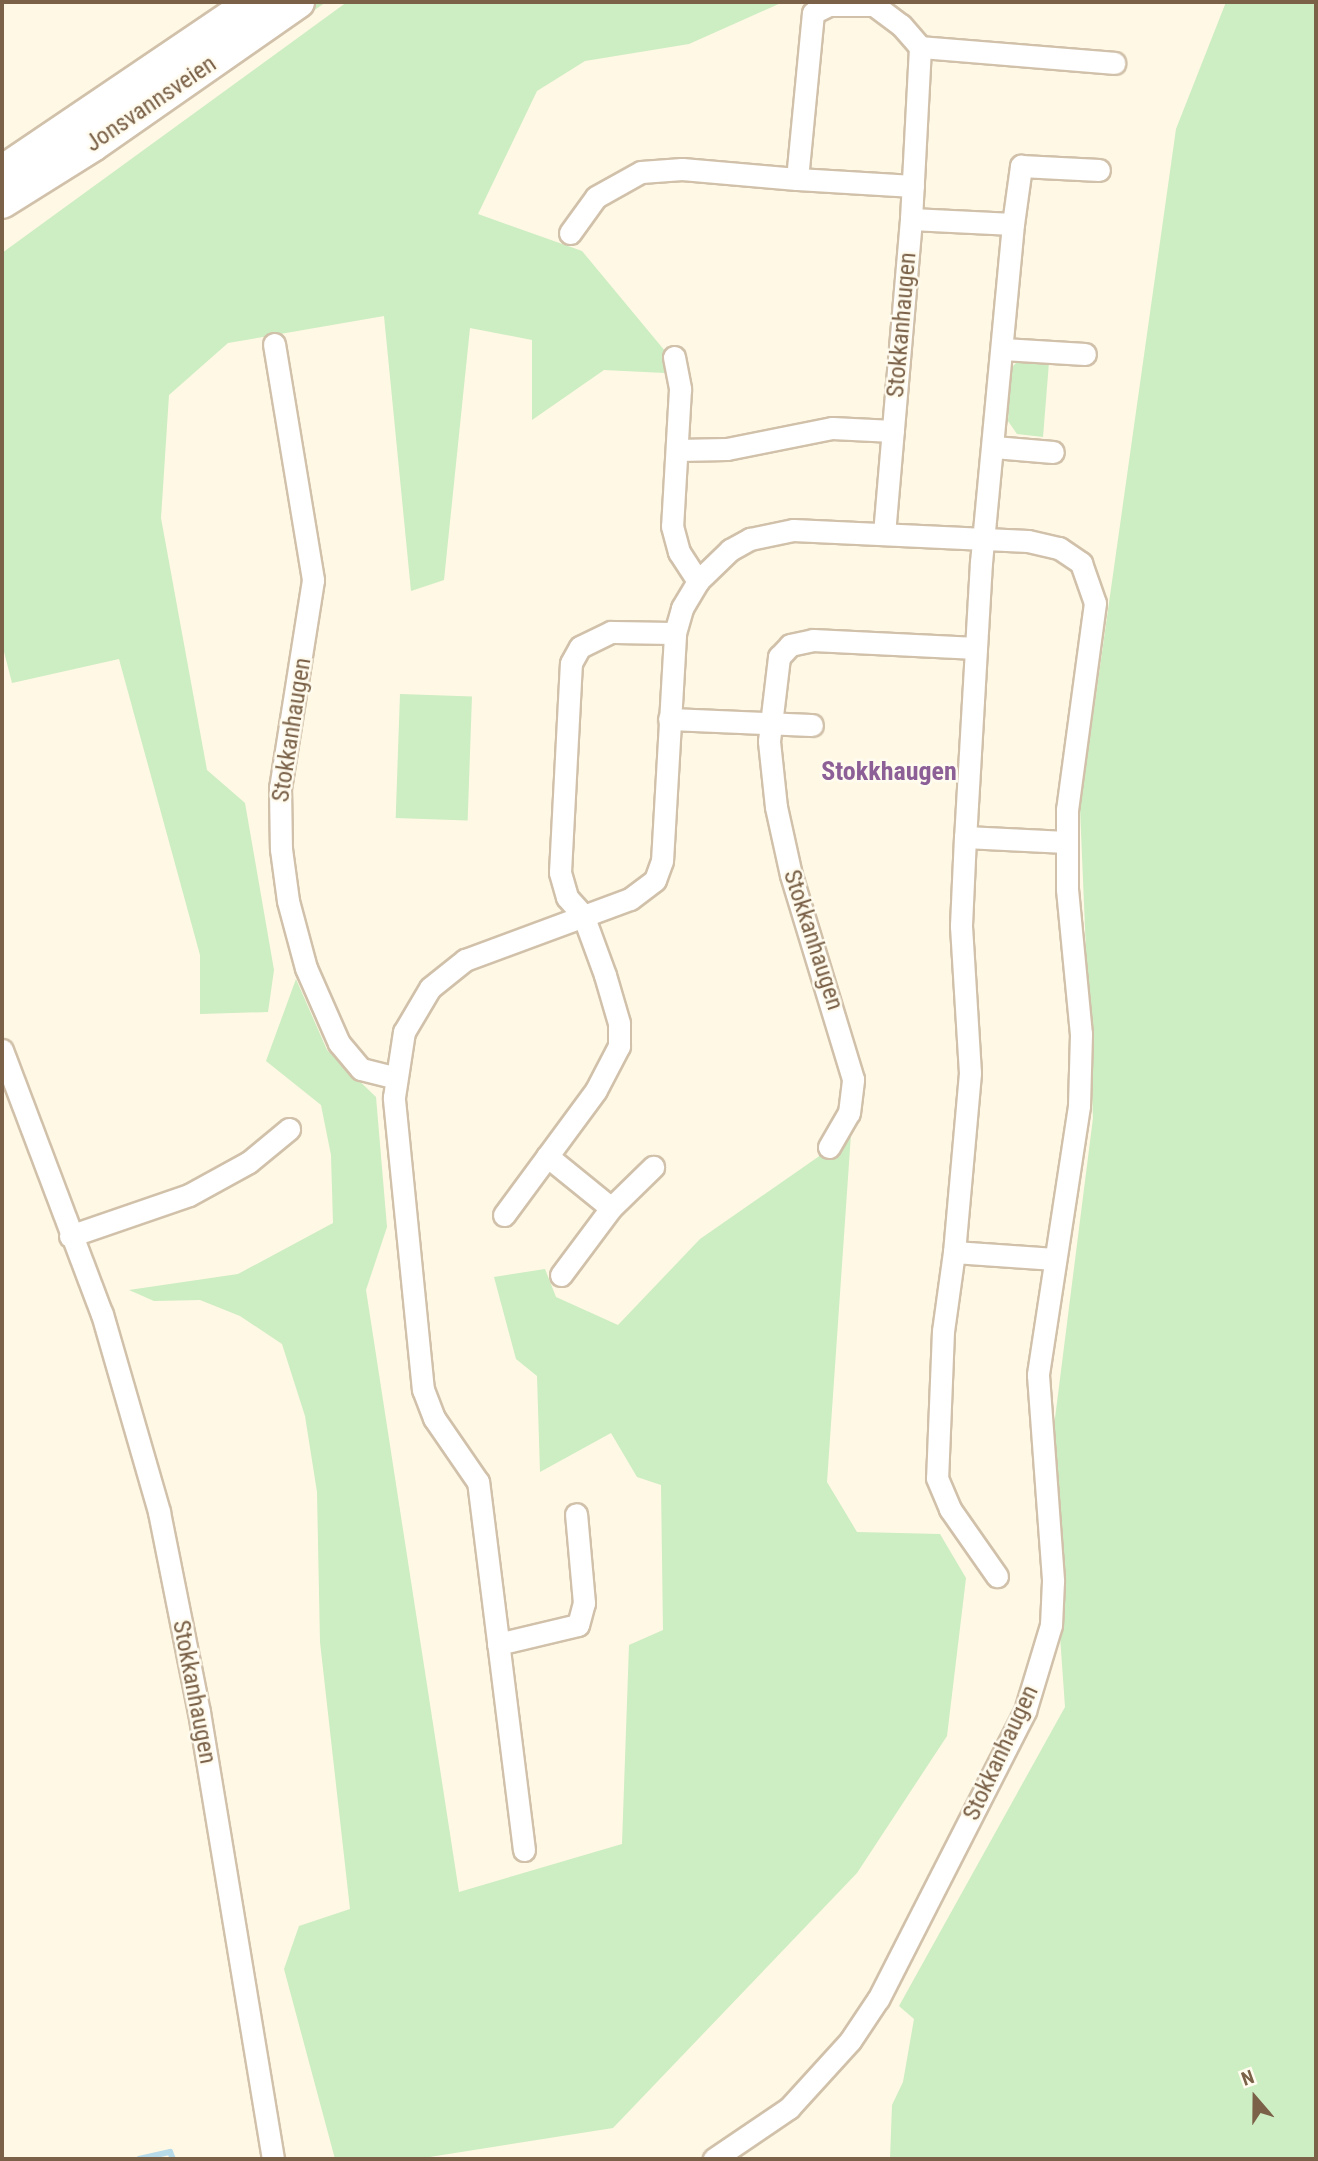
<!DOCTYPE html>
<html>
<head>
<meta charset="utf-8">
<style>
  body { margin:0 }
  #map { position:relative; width:1318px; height:2161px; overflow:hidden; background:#fef8e5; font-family:"Roboto Condensed",sans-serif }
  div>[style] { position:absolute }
  .green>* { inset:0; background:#cdedc2; transform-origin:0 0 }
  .stream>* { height:6px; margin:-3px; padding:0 3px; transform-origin:3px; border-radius:3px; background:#b8dbea }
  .roads { filter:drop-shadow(2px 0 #d1c1aa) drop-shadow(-2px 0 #d1c1aa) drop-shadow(0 2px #d1c1aa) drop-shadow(0 -2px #d1c1aa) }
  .street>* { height:21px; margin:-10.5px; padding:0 10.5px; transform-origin:10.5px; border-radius:10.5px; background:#fff }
  .secondary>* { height:32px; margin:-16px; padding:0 16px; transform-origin:16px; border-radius:16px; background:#fff }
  span { translate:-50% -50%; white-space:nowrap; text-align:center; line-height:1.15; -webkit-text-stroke:5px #fffbee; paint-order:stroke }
  .street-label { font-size:24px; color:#7a6148 }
  .neighbourhood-label { font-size:26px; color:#8c5f97; font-weight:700 }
  .frame { position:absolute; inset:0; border:4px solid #7a6148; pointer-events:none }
  .north { position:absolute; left:1220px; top:2063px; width:70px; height:70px; -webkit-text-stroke:5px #fffbee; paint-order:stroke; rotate:340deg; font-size:19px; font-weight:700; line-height:28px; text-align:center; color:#7a6148 }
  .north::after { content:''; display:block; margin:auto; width:24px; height:32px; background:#7a6148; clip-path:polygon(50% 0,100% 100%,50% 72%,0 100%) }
</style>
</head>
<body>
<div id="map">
  <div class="green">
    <div style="clip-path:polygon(310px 2px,326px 2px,97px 162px,124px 135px)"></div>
    <div style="clip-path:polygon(347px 2px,783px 2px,689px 44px,585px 61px,537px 91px,478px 214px,582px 251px,670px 357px,665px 373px,604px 370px,532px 420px,532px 340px,470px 328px,444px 580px,411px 591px,384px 316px,228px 343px,169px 395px,161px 518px,207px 770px,245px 803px,274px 970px,268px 1012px,200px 1014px,200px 955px,119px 659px,12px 683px,2px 644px,2px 253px)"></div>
    <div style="clip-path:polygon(1226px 2px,1316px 2px,1316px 2159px,890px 2159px,892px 2105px,903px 2082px,914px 2019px,899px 2006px,1065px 1707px,1054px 1551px,1054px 1426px,1093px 1118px,1080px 808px,1176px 129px)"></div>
    <div style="clip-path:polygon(1021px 358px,1049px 362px,1043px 437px,1017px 434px,1008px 421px,1011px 368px)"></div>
    <div style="left:400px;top:694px;width:72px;height:124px;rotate:2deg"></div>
    <div style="clip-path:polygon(296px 979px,327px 1050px,376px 1097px,387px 1227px,366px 1290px,459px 1892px,622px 1844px,629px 1645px,663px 1630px,661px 1485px,637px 1477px,611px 1433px,540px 1472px,537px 1376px,516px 1359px,494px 1277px,545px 1269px,556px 1297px,618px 1325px,700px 1239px,851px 1134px,827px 1482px,857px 1532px,940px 1534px,966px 1578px,947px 1736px,857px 1873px,613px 2128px,417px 2159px,335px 2159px,284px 1969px,299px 1926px,350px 1909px,320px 1642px,317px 1492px,305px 1416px,282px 1344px,240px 1316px,200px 1300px,154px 1301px,129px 1290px,238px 1274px,333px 1223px,331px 1155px,321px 1105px,266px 1061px)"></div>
  </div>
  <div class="stream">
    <div style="left:139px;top:2159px;width:32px;rotate:-13deg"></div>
    <div style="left:170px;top:2152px;width:8px;rotate:67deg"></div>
  </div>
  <div class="roads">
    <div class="street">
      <div style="left:913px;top:186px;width:116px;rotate:-176.5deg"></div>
      <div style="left:797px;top:179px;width:167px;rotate:-84.5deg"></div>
      <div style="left:813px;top:13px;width:18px;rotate:-27deg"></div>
      <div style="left:829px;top:5px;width:45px"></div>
      <div style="left:874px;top:5px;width:34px;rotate:37deg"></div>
      <div style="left:901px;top:25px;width:29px;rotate:49deg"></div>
      <div style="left:911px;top:219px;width:102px;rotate:2.8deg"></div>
      <div style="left:1013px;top:224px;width:59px;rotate:-82.1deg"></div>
      <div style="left:1021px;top:166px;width:78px;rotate:2.9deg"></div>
      <div style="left:1013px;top:224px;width:340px;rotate:95.4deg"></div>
      <div style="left:981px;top:562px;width:275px;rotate:93.3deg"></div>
      <div style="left:965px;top:837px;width:101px;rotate:2.8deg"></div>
      <div style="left:570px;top:233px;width:44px;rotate:-54.2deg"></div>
      <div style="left:596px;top:197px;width:51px;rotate:-29.1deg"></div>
      <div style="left:641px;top:172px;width:41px;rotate:-4.2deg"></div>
      <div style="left:682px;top:169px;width:115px;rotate:5deg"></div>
      <div style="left:274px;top:344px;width:239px;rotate:80.6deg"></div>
      <div style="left:313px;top:580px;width:211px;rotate:99deg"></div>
      <div style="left:280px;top:788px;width:61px;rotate:89.1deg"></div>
      <div style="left:281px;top:849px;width:52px;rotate:82.3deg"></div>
      <div style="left:288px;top:901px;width:69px;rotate:75deg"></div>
      <div style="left:306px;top:968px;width:82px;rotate:66.3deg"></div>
      <div style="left:339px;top:1043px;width:34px;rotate:50deg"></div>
      <div style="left:361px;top:1069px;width:34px;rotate:14deg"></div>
      <div style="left:1003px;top:349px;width:82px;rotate:3.5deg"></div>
      <div style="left:674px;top:357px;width:33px;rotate:79deg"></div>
      <div style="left:680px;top:389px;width:137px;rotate:93.3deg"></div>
      <div style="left:672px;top:526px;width:27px;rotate:75deg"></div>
      <div style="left:679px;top:552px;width:35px;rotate:57deg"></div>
      <div style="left:994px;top:447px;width:59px;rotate:4.8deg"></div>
      <div style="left:677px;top:450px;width:50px;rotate:-1.1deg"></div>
      <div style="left:727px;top:449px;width:107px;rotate:-11.3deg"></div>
      <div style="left:832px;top:428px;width:61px;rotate:2.8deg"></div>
      <div style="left:884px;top:534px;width:316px;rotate:-85.1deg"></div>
      <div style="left:911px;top:219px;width:172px;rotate:-87deg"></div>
      <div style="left:920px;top:47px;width:195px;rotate:4.7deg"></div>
      <div style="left:669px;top:719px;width:143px;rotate:2.4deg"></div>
      <div style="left:965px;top:837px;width:89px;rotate:92.6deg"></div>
      <div style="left:961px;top:926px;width:147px;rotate:86.5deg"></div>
      <div style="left:970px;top:1073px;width:180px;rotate:95.1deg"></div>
      <div style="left:954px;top:1252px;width:101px;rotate:4deg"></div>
      <div style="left:2px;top:1050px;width:282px;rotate:69.3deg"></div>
      <div style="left:102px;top:1314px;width:206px;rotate:73.9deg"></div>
      <div style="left:159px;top:1512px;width:204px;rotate:78.7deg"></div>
      <div style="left:199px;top:1712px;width:453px;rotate:80.6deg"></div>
      <div style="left:829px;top:1147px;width:39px;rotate:-60deg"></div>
      <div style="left:849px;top:1113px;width:34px;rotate:-83deg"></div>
      <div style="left:853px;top:1079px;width:213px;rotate:-106.9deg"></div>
      <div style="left:791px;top:875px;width:70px;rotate:-102.4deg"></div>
      <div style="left:776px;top:807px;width:66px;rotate:-96.1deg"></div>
      <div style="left:769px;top:741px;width:85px;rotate:-83.2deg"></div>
      <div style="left:779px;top:657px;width:16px;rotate:-47deg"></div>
      <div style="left:790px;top:645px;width:24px;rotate:-12deg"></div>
      <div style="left:813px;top:640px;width:163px;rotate:2.8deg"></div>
      <div style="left:547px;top:1156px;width:82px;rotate:39.1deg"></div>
      <div style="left:504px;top:1215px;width:155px;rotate:-53.6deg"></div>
      <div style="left:596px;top:1090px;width:50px;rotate:-62.4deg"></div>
      <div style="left:619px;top:1046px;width:23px;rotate:-90deg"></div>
      <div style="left:619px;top:1023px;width:50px;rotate:-106.3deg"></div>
      <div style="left:605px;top:975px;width:64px;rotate:-110.1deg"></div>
      <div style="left:583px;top:915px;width:24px;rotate:-132deg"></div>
      <div style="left:567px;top:897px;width:26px;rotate:-106deg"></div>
      <div style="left:560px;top:872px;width:209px;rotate:-87deg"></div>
      <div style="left:571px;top:663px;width:18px;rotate:-61deg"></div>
      <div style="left:580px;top:647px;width:34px;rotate:-26deg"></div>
      <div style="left:611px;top:632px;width:64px;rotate:0.9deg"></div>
      <div style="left:70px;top:1236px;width:126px;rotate:-19deg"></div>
      <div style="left:189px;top:1195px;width:68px;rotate:-28.8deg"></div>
      <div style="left:249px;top:1162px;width:52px;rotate:-39.5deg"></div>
      <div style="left:954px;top:1252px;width:80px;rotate:97.9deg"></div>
      <div style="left:943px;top:1331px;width:147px;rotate:92.3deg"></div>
      <div style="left:937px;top:1478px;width:34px;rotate:67deg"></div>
      <div style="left:950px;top:1509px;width:82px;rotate:55deg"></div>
      <div style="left:561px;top:1275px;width:84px;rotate:-53.3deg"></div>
      <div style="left:611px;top:1208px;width:59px;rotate:-44.3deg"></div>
      <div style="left:498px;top:1644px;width:82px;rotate:-13.4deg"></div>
      <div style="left:578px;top:1625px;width:23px;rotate:-75deg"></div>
      <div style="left:584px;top:1603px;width:89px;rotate:-95.1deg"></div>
      <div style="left:524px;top:1850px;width:371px;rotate:-97.1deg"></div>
      <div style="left:478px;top:1482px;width:78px;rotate:-124.5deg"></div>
      <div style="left:434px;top:1418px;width:30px;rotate:-111deg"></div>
      <div style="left:423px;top:1390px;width:294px;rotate:-95.7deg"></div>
      <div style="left:394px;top:1097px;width:66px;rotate:-81.3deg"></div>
      <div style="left:404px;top:1032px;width:51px;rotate:-59.4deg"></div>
      <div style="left:430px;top:988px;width:45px;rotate:-38.7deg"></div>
      <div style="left:465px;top:960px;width:176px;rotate:-20.3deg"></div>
      <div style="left:630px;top:899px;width:31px;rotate:-37deg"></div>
      <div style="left:655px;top:880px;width:20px;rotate:-70deg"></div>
      <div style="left:662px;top:861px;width:228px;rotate:-86.7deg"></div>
      <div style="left:675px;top:633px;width:26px;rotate:-74deg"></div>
      <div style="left:682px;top:608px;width:31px;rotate:-59deg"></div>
      <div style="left:698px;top:581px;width:45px;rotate:-44.1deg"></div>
      <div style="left:730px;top:550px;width:23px;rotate:-29deg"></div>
      <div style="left:750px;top:539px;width:44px;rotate:-11.8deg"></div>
      <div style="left:793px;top:530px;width:235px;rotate:2.7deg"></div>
      <div style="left:1028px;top:541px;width:32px;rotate:13deg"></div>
      <div style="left:1059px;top:548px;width:27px;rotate:34deg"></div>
      <div style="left:1081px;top:563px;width:42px;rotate:70.7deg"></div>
      <div style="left:1095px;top:603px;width:208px;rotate:97.7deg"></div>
      <div style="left:1067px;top:809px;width:80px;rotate:90deg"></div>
      <div style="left:1067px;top:889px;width:146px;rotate:84.5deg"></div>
      <div style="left:1081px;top:1034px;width:72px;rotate:91.6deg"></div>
      <div style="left:1079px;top:1106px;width:272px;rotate:98.7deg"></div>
      <div style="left:1038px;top:1375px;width:207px;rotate:85.8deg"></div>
      <div style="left:1053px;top:1581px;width:44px;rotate:92.6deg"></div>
      <div style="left:1051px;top:1625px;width:90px;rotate:106.8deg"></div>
      <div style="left:1025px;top:1711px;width:323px;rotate:117deg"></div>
      <div style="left:878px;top:1999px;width:50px;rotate:123.7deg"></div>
      <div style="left:850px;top:2041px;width:91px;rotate:132.3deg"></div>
      <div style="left:789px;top:2108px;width:91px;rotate:145.8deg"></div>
    </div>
    <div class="secondary">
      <div style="left:2px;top:172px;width:303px;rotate:-34.1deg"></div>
      <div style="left:2px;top:202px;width:107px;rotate:-32.1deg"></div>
      <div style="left:93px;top:145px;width:250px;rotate:-34.9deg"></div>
    </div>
  </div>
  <div class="street-label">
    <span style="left:151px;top:104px;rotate:-34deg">Jonsvannsveien</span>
    <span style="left:902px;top:325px;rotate:-85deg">Stokkanhaugen</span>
    <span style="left:292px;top:730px;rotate:-81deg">Stokkanhaugen</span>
    <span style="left:813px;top:940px;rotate:72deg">Stokkanhaugen</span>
    <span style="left:194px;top:1692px;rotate:79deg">Stokkanhaugen</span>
    <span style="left:1001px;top:1753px;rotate:-65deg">Stokkanhaugen</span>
  </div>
  <div class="neighbourhood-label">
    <span style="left:889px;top:772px">Stokkhaugen</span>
  </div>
  <div class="frame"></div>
  <div class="north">N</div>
</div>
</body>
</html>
